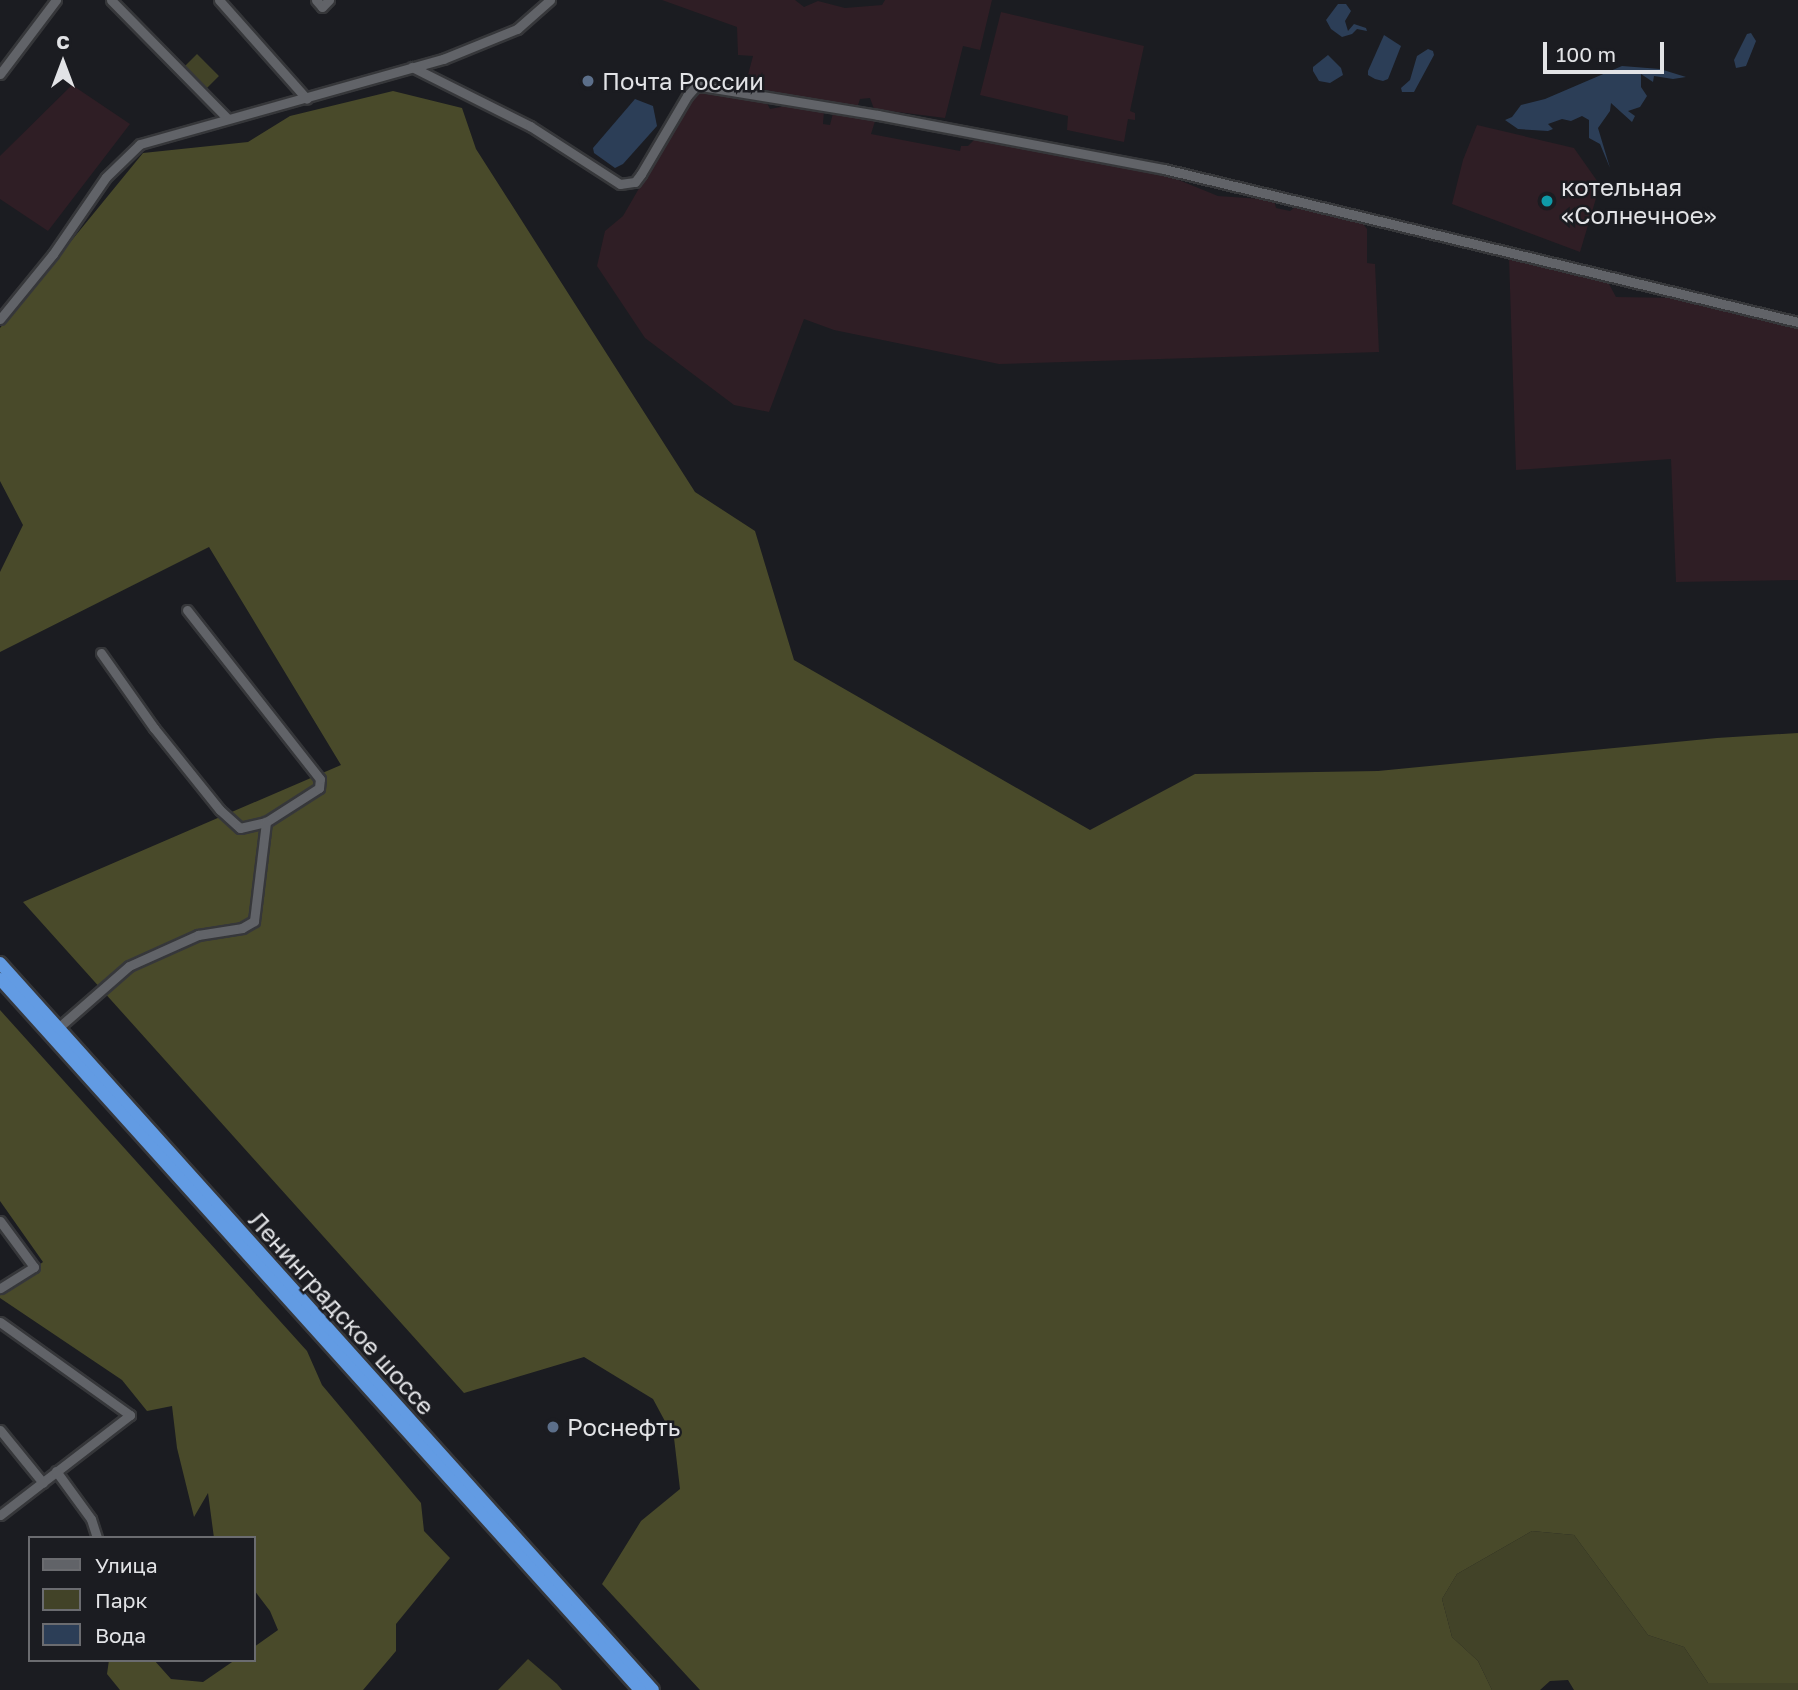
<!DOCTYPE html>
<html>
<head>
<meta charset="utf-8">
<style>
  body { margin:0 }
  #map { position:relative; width:1798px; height:1690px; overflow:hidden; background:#1b1c21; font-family:"Golos Text",sans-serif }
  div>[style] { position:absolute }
  .industrial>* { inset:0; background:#2f1e25 }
  .green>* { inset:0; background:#424328; transform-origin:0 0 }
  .forest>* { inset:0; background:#494a2a }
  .water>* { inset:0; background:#2c3e57 }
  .roads { filter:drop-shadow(2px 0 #36373a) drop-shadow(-2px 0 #36373a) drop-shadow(0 2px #36373a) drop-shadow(0 -2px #36373a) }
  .minor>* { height:9px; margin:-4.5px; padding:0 4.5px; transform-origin:4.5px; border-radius:4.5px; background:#616368 }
  .highway>* { height:12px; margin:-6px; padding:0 6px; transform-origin:6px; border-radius:6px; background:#629be3 }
  .dots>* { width:19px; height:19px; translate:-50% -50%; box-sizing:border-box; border:4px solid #1b1c21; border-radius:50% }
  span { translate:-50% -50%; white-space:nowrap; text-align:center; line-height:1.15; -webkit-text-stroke:5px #1b1c21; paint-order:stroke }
  .poi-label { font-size:24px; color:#e2e3e6 }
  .left { translate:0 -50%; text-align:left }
  .street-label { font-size:24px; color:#e2e3e6 }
  .legend { position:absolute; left:28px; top:1536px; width:228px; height:126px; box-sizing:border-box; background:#1b1c21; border:2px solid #6b6c70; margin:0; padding:9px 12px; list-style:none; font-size:21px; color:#e2e3e6 }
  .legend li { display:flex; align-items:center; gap:14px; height:35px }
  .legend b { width:35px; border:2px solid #6b6c70 }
  .north { position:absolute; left:28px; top:28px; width:70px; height:70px; -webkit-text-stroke:5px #1b1c21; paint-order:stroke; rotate:0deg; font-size:19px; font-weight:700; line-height:28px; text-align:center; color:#e2e3e6 }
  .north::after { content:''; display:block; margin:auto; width:24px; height:32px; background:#e2e3e6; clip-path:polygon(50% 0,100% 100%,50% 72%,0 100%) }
  .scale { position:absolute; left:1543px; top:42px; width:121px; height:32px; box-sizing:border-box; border:4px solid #e2e3e6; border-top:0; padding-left:9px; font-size:21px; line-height:24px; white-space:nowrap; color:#e2e3e6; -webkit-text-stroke:5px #1b1c21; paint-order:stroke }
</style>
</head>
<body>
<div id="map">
  <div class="industrial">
    <div style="clip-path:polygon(662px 0,795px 0,804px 7px,818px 1px,845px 8px,882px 5px,885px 0,992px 0,980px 50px,963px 46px,945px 118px,874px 109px,870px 98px,860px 99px,857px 108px,745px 86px,753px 56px,738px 55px,737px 27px)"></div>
    <div style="clip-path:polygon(1001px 12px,1144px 46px,1130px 111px,1135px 113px,1135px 120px,1128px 119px,1124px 142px,1067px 130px,1068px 116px,980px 95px)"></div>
    <div style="clip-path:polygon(72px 85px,130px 124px,48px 231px,0 199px,0 156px)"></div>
    <div style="clip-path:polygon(701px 92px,767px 103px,770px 109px,786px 106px,824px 111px,823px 124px,830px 125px,833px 113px,876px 118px,871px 134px,960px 151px,961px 146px,968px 146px,976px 138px,1159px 172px,1218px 196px,1274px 200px,1276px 208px,1290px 211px,1298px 205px,1361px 221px,1367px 229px,1367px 263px,1375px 264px,1379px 352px,999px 364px,834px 330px,804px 319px,769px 412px,734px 405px,645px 338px,597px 266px,605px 231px,623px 216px,689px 102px)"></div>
    <div style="clip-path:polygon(1477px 125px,1574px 148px,1600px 185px,1580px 252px,1452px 204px,1463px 160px)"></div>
    <div style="clip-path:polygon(1509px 258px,1599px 279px,1609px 284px,1616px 297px,1680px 298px,1798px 326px,1798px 580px,1676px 582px,1671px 459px,1516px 470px)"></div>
  </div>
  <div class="green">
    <div style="left:197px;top:54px;width:31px;height:18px;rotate:45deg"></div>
    <div style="clip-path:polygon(1532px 1531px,1574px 1535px,1648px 1635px,1684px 1647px,1708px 1683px,1798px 1683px,1798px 1690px,1574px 1690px,1568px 1680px,1550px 1681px,1540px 1690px,1492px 1690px,1478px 1661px,1452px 1637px,1442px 1599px,1457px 1574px)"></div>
    <div style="clip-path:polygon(528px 1659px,557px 1684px,562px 1690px,498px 1690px)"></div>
  </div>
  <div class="forest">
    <div style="clip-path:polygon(393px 91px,462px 108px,476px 149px,695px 492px,755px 531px,794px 660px,1090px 830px,1195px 774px,1378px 771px,1717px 738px,1798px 733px,1798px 1683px,1708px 1683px,1684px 1647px,1648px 1635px,1574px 1535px,1532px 1531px,1457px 1574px,1442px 1599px,1452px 1637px,1478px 1661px,1492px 1690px,700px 1690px,602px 1584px,641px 1521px,680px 1489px,674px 1438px,653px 1399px,584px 1357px,464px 1393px,23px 902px,341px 765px,209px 547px,0 652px,0 572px,23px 525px,0 481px,0 328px,143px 153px,248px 142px,290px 116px)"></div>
    <div style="clip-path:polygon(0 1010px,307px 1351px,322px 1385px,421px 1503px,424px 1531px,450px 1558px,396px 1624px,396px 1651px,363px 1690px,120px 1690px,107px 1674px,109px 1660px,154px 1660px,171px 1679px,203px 1682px,235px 1660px,254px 1660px,254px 1647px,278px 1630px,270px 1611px,254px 1590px,254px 1538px,214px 1538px,208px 1493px,194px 1517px,177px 1448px,172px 1406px,147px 1411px,122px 1380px,0 1298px,0 1293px,43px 1262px,0 1201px)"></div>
  </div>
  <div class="water">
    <div style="clip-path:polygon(1338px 4px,1346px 4px,1351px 11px,1345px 21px,1348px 31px,1354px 24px,1366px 28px,1367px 31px,1357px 29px,1352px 34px,1342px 37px,1331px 29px,1326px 20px)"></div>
    <div style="clip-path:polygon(1751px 33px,1756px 41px,1746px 66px,1736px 68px,1734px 60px,1747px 34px)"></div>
    <div style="clip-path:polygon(1384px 35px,1401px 46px,1388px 79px,1383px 81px,1375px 79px,1368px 75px,1368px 71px)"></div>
    <div style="clip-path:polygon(1428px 49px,1433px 51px,1434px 55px,1414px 92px,1402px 92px,1401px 88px,1410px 80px,1417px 56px)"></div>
    <div style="clip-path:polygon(1328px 55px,1341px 68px,1343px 75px,1330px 83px,1319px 81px,1313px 71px,1313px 67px)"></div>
    <div style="clip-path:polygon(1622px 66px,1660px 69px,1686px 77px,1673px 79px,1654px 76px,1653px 82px,1641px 74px,1641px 87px,1647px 96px,1640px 107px,1628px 111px,1635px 116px,1632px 122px,1611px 103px,1610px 111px,1598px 128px,1610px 168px,1600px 144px,1589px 138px,1589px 120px,1582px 116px,1571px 121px,1562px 119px,1548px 124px,1553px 129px,1548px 131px,1518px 129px,1505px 120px,1512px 117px,1521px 105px,1545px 99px)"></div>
    <div style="clip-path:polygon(635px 99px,653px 106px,657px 126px,623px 164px,615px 168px,594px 153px,593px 148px)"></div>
  </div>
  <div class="roads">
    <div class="minor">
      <div style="left:111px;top:0;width:165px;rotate:45.5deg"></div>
      <div style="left:219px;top:0;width:132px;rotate:48.4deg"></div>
      <div style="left:316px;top:0;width:9px;rotate:49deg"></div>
      <div style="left:322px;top:7px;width:10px;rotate:-45deg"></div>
      <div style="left:412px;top:67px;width:132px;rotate:26.6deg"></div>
      <div style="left:530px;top:126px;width:107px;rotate:32.8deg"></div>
      <div style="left:620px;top:184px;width:15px;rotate:-8deg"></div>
      <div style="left:635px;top:182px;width:10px;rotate:-53deg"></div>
      <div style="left:641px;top:174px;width:91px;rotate:-59.5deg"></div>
      <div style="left:687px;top:96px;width:12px;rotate:-48deg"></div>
      <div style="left:695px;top:87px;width:6px;rotate:-9deg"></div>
      <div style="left:701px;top:86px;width:179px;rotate:9.3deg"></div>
      <div style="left:878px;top:115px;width:291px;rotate:10.7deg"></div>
      <div style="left:1164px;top:169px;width:652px;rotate:13.57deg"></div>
      <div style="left:0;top:74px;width:93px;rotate:-52.9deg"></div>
      <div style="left:0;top:319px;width:84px;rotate:-50.8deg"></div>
      <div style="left:53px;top:254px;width:93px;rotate:-55.5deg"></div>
      <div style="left:106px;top:177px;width:47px;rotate:-44.1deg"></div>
      <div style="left:140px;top:144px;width:315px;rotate:-15.7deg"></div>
      <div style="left:443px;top:59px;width:80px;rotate:-22.1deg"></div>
      <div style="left:517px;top:29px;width:44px;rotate:-41.3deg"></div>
      <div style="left:101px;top:653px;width:92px;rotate:54.8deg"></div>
      <div style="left:154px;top:728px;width:105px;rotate:51.2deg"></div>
      <div style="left:220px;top:810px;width:27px;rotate:42deg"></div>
      <div style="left:240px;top:828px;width:27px;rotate:-13deg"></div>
      <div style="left:266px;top:822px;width:63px;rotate:-32.7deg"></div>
      <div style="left:319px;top:788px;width:9px;rotate:-84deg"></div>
      <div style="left:320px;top:779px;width:215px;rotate:-128.2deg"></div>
      <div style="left:58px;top:1028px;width:94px;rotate:-41.1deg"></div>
      <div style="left:129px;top:966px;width:76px;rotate:-24.2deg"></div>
      <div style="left:198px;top:935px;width:45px;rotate:-9deg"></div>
      <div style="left:242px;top:928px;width:14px;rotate:-30deg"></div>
      <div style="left:254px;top:921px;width:100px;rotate:-83.1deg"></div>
      <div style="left:0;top:1221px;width:57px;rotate:53.5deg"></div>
      <div style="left:34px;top:1267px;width:40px;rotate:148deg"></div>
      <div style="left:0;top:1322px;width:160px;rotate:35.6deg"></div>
      <div style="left:130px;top:1415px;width:164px;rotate:142.4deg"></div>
      <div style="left:0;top:1430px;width:68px;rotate:50.9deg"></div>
      <div style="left:56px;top:1471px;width:59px;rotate:53.9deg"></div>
      <div style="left:91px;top:1519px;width:20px;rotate:72deg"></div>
    </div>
    <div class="highway">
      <div style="left:0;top:963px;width:977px;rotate:48.07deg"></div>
      <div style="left:0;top:979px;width:957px;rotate:48.01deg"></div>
    </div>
  </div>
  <div class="dots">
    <div style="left:588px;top:81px;background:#5c6f8a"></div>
    <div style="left:1547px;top:201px;background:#0f9aa8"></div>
    <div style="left:553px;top:1427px;background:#5c6f8a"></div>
  </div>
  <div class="poi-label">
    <span class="left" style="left:602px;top:81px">Почта России</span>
    <span class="left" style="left:1561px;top:201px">котельная<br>«Солнечное»</span>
    <span class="left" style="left:567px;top:1427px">Роснефть</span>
  </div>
  <div class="street-label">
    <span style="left:342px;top:1313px;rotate:48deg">Ленинградское шоссе</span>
  </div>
  <ul class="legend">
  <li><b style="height:9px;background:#616368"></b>Улица</li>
  <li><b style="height:19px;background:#424328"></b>Парк</li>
  <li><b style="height:19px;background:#2c3e57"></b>Вода</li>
  </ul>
  <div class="north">С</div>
  <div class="scale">100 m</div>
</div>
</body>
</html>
